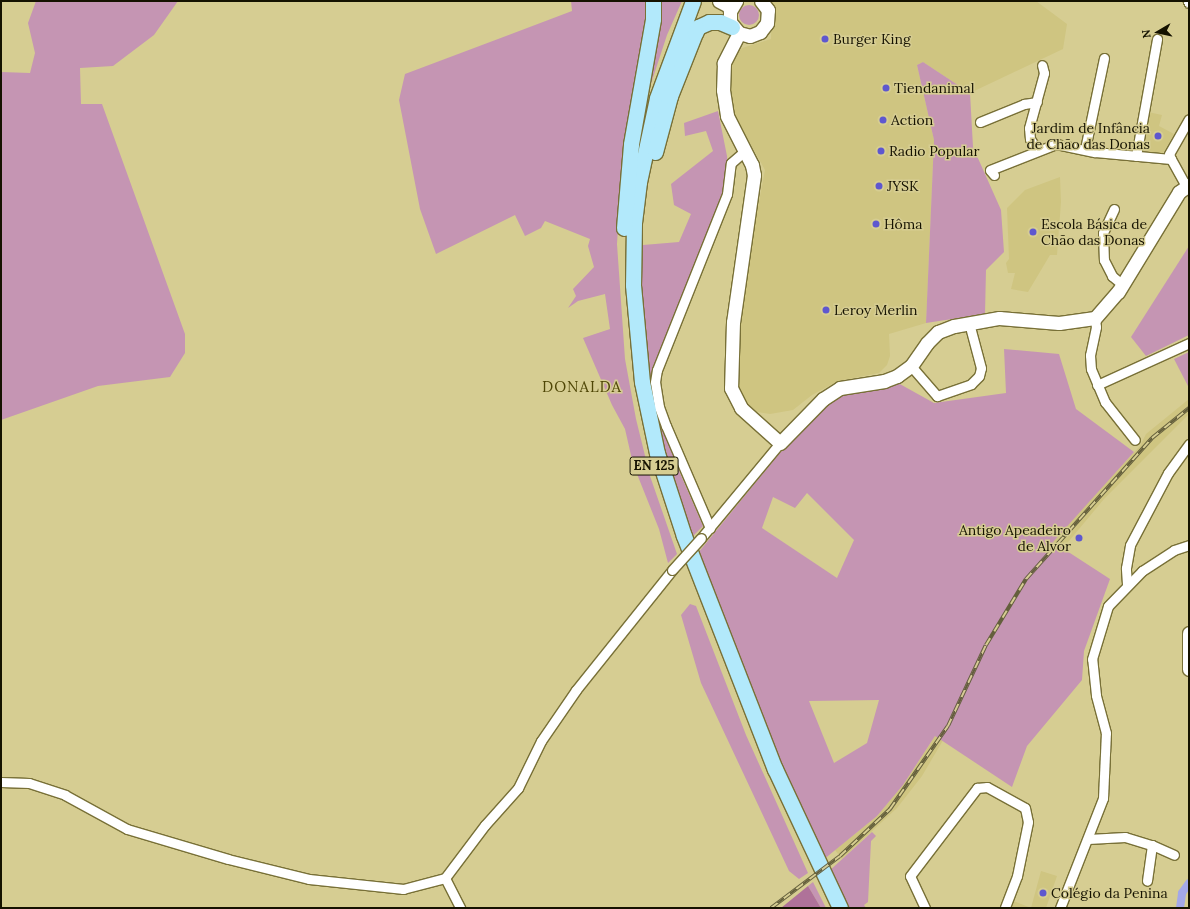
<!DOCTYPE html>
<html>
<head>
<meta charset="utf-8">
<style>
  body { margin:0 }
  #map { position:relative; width:1190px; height:909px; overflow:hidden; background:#d6cd92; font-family:Lora,serif }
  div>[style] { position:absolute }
  .built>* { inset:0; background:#cfc581 }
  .green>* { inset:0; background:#c595b3 }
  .round { border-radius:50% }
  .forest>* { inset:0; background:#af7299 }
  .canal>* { height:8px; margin:-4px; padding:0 4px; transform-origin:4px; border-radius:4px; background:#a4a8e9 }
  .roads { filter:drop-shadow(1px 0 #787037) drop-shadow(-1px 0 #787037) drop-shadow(0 1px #787037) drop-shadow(0 -1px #787037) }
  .street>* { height:9px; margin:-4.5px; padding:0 4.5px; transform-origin:4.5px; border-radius:4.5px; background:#fff }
  .secondary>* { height:13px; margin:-6.5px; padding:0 6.5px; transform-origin:6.5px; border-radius:6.5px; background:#fff }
  .primary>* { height:15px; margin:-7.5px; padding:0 7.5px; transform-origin:7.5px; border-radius:7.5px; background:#b2e9fb }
  .rail>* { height:4px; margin-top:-2px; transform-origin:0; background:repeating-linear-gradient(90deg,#d6cd92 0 8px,#645f3c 0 16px); box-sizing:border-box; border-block:1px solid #645f3c }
  .bridges { filter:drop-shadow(1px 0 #787037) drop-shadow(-1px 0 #787037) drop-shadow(0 1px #787037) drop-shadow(0 -1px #787037) }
  .street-bridge>* { height:9px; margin:-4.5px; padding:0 4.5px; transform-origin:4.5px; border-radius:4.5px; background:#fff }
  .dots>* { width:11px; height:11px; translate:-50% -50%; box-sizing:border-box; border:2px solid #d6cd92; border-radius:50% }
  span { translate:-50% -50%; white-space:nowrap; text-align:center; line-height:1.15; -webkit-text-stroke:3px #d6cd92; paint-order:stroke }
  .shield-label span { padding:1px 3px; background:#d6cd92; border:1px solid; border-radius:3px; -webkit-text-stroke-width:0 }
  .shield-label { font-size:13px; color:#151200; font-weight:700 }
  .poi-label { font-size:14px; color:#151200 }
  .left { translate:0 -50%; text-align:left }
  .right { translate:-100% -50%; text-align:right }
  .neighbourhood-label { font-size:15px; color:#4f4606; letter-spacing:1px }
  .frame { position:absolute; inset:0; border:2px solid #151200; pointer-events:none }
  .north { position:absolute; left:1138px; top:12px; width:40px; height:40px; -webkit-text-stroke:3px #d6cd92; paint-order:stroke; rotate:261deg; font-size:11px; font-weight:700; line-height:16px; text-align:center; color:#151200 }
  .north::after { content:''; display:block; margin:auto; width:14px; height:18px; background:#151200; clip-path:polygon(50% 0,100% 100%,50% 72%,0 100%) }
</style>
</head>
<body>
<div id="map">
  <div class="built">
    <div style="clip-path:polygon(772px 1px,1036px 1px,1067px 24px,1063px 49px,970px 93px,923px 62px,917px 65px,934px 140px,926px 323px,889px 334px,890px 356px,887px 365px,879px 373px,838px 381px,812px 395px,793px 410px,770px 414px,757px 412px,747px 405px,739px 392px,735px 379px,739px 327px,750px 249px,765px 170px,734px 114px,729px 77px,735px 56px,742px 48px,771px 39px)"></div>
    <div style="clip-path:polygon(1148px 112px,1162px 115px,1159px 126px,1174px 134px,1163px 153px,1150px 157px,1141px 148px)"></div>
    <div style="clip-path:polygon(1060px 177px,1061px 202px,1057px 255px,1050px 255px,1028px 292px,1011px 289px,1015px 273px,1008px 273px,1006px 263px,1009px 259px,1007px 208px,1025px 190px)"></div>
    <div style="clip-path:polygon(1189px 399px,1189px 414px,1104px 499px,1039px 577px,922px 776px,897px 808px,842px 859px,835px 850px,877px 816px,903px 785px,932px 741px,989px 630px,1036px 557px,1140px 446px,1146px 434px)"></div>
    <div style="clip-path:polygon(1041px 871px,1057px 876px,1046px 908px,1008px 908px,1011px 900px,1031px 908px)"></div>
  </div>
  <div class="green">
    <div style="clip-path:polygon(36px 1px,178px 1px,154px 35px,113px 66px,80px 68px,81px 104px,102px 104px,185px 334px,185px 353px,170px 377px,98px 386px,1px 420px,1px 72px,30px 73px,35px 53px,28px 23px)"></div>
    <div style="clip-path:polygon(571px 1px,647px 1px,648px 6px,620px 195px,617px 244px,625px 359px,636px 419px,650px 476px,677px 554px,668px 563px,659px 529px,633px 464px,625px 429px,612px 405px,583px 338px,610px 329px,605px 294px,578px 301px,568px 308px,576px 296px,573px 289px,594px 267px,588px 246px,590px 239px,545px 221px,541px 228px,525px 236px,515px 215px,436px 254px,420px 209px,399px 100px,405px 74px,572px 11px)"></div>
    <div style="clip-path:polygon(659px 1px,682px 1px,667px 35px,646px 99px)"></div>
    <div class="round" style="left:739px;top:5px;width:20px;height:20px"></div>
    <div style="clip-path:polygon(923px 62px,970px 93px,973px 147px,1001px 210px,1004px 252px,986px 270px,985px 314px,926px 323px,934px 140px,917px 65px)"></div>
    <div style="clip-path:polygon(718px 111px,727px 156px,729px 180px,655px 365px,663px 425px,680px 473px,703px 526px,691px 538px,678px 506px,645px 382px,640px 287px,643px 245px,679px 242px,691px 214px,674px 205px,671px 184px,713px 151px,706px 131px,685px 136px,684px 123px)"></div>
    <div style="clip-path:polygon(1189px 246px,1189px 335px,1146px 356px,1131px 337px)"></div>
    <div style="clip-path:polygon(evenodd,1004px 349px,1059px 354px,1076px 409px,1134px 452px,1053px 542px,1110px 579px,1084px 651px,1082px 680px,1027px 746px,1012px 787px,935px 736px,903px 785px,877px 816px,823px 860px,778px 764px,698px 553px,779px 454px,832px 399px,846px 392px,898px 383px,934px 403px,1006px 393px,1004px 349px,807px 493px,854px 540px,837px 578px,762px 528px,773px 497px,795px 508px,807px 493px,1004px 349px,879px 700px,867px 743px,834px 763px,809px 701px,879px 700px)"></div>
    <div style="clip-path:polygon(1189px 352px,1189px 388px,1174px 359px)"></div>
    <div style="clip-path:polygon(690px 604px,696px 606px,746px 735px,808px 873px,799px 879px,789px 871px,701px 683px,681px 615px)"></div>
    <div style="clip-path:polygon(872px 832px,876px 836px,871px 841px,868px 902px,864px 905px,866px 908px,845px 908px,828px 872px)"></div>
    <div style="clip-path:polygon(813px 882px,826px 908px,821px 908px,808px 886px)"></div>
  </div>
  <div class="forest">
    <div style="clip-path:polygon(808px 886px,821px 908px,781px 908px)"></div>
  </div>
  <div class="canal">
    <div style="left:1180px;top:908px;width:15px;rotate:-82deg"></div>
    <div style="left:1182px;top:893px;width:12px;rotate:-55deg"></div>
  </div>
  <div class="roads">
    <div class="street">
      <div style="left:1188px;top:1px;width:2px;rotate:63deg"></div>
      <div style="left:980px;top:122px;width:48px;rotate:-22.2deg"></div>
      <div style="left:1024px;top:104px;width:13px;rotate:-9deg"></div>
      <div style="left:1085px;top:149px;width:93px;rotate:-78.2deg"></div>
      <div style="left:1037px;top:150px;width:13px;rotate:-122deg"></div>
      <div style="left:1030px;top:139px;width:11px;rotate:-95deg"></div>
      <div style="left:1029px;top:128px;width:57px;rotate:-74.7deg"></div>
      <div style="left:1044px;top:73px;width:8px;rotate:-104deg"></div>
      <div style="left:1136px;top:156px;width:119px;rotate:-79.8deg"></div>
      <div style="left:1171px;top:159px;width:5px;rotate:-112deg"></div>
      <div style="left:1169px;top:154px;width:40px;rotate:-60.3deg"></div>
      <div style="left:994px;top:175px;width:6px;rotate:-129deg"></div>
      <div style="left:990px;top:170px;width:71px;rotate:-21.5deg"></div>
      <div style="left:1056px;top:144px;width:40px;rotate:12deg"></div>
      <div style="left:1095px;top:152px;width:76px;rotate:5.3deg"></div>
      <div style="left:1171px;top:159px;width:31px;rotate:61deg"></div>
      <div style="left:1114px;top:209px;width:26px;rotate:115deg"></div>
      <div style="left:1103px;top:233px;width:27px;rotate:88deg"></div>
      <div style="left:1104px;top:260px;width:18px;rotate:63deg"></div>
      <div style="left:1112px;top:276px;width:13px;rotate:39deg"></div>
      <div style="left:1095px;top:318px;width:9px;rotate:84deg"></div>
      <div style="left:1096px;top:327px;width:29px;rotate:102deg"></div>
      <div style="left:1090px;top:355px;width:14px;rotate:86deg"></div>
      <div style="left:1091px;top:369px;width:36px;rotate:67deg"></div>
      <div style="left:1105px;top:402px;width:48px;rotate:51.7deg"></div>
      <div style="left:911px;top:366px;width:40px;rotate:49deg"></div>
      <div style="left:937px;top:396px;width:36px;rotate:-19deg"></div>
      <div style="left:971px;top:384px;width:11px;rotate:-45deg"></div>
      <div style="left:979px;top:376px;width:8px;rotate:-76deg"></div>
      <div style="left:981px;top:368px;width:47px;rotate:-104.9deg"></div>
      <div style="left:1097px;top:385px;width:101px;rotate:-24.5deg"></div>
      <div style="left:710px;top:528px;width:111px;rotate:-113.3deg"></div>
      <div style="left:666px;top:426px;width:20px;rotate:-110deg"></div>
      <div style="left:659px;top:407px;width:25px;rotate:-99deg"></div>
      <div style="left:655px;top:382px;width:12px;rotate:-81deg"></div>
      <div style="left:657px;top:370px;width:189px;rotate:-68.3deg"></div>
      <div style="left:727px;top:194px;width:31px;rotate:-83deg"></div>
      <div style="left:731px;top:163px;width:18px;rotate:-41deg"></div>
      <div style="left:701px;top:538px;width:124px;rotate:-50.3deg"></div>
      <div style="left:1127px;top:584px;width:16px;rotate:-94deg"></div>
      <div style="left:1126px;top:568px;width:23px;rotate:-80deg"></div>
      <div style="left:1130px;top:545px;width:81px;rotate:-62.2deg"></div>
      <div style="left:1168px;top:473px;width:36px;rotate:-54deg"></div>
      <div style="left:1px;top:782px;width:28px;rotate:2deg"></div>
      <div style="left:29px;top:783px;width:38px;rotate:18deg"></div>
      <div style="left:65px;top:795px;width:71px;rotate:28.7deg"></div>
      <div style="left:127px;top:829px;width:105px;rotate:16.5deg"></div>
      <div style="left:228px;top:859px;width:83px;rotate:13.9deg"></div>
      <div style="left:309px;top:879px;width:95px;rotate:6.1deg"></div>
      <div style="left:403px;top:889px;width:43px;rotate:-14.7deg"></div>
      <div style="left:445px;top:878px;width:66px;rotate:-53deg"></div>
      <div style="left:485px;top:825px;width:50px;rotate:-48.3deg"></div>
      <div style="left:518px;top:788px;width:52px;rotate:-63.9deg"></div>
      <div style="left:541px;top:741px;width:62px;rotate:-55.5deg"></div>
      <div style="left:576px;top:690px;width:154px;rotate:-51.3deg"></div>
      <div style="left:1088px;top:839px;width:37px;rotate:-3deg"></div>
      <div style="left:1125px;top:837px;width:28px;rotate:17deg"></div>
      <div style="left:1152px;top:845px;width:36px;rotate:98deg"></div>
      <div style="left:1152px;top:845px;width:24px;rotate:24deg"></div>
      <div style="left:445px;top:878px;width:34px;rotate:63deg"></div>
      <div style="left:925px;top:908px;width:35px;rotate:-115deg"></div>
      <div style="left:910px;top:876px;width:111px;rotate:-52.7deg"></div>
      <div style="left:977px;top:788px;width:10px;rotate:-6deg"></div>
      <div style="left:987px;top:787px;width:43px;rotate:28.9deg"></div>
      <div style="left:1025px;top:808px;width:14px;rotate:78deg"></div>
      <div style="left:1028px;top:822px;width:55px;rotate:101.5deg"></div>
      <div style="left:1017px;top:876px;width:34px;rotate:111deg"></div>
      <div style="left:1060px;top:908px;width:118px;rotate:-68.6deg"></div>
      <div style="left:1103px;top:798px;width:65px;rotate:-87.4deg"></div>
      <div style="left:1106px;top:733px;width:39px;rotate:-105deg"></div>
      <div style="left:1096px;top:695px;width:36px;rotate:-96deg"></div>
      <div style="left:1092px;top:659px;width:55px;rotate:-73.2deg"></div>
      <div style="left:1108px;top:606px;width:49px;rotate:-45.8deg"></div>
      <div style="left:1142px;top:571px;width:38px;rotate:-33deg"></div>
      <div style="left:1174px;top:550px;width:16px;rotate:-18deg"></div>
    </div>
    <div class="secondary">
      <div style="left:719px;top:1px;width:13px;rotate:27deg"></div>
      <div style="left:736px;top:1px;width:12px;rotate:121deg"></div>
      <div style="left:730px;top:11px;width:11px;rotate:90deg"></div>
      <div style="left:730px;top:22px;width:14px;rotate:51deg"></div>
      <div style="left:739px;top:33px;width:11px;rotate:15deg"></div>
      <div style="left:750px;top:36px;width:11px;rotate:-22deg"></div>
      <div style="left:760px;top:32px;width:11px;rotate:-52deg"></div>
      <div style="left:767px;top:23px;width:13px;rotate:-86deg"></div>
      <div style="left:768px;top:10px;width:11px;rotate:-128deg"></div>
      <div style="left:739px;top:33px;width:34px;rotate:117deg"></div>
      <div style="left:724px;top:63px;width:27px;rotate:92deg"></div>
      <div style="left:723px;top:90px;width:26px;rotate:81deg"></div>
      <div style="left:727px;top:116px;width:55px;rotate:63deg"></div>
      <div style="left:752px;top:165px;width:10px;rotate:79deg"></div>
      <div style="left:754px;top:175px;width:148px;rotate:98.1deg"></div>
      <div style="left:733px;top:322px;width:66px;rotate:91.7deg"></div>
      <div style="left:731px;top:388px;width:22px;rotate:63deg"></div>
      <div style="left:741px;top:408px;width:52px;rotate:41.9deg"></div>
      <div style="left:780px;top:443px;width:62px;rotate:-45.7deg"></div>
      <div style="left:823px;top:399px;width:20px;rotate:-33deg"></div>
      <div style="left:840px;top:388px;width:45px;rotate:-9deg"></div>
      <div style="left:884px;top:381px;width:14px;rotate:-21deg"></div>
      <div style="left:897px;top:376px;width:17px;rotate:-36deg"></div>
      <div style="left:911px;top:366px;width:28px;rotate:-55deg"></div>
      <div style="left:927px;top:343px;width:16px;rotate:-45deg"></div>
      <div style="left:938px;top:332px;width:17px;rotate:-21deg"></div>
      <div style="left:954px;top:326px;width:46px;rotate:-10.1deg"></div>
      <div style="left:999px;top:318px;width:60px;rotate:4.8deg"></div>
      <div style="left:1059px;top:323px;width:36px;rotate:-8deg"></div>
      <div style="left:1095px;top:318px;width:35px;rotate:-49deg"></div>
      <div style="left:1118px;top:292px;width:117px;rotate:-58.6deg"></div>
      <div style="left:1179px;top:192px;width:12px;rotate:-35deg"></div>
      <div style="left:1189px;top:633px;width:36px;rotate:90deg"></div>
    </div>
    <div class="primary">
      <div style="left:693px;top:1px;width:103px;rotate:110.4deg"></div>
      <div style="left:657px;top:98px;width:86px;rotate:102.1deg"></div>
      <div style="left:639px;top:182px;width:41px;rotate:97deg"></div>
      <div style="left:634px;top:223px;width:62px;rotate:90.9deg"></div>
      <div style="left:633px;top:285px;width:97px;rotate:84.7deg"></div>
      <div style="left:642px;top:382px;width:73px;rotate:78.1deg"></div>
      <div style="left:657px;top:453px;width:87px;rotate:72deg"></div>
      <div style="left:684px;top:536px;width:250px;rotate:68.7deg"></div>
      <div style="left:775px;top:769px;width:153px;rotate:64.9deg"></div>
      <div style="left:655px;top:152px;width:58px;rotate:-75deg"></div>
      <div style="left:670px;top:96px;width:68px;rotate:-68.4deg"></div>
      <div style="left:695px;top:33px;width:7px;rotate:-63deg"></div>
      <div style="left:698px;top:27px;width:12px;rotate:-24deg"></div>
      <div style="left:709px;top:22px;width:11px"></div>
      <div style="left:720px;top:22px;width:13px;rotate:23deg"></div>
      <div style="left:624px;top:228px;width:84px;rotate:-85.2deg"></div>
      <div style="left:631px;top:144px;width:127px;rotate:-80deg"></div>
      <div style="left:653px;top:19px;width:18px;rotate:-90deg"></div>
    </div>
  </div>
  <div class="rail">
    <div style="left:771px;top:908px;width:86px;rotate:-37deg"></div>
    <div style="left:840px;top:856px;width:69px;rotate:-43.2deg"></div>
    <div style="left:890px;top:809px;width:101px;rotate:-55.1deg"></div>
    <div style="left:948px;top:726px;width:89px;rotate:-64.9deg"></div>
    <div style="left:986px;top:645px;width:77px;rotate:-58.8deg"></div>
    <div style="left:1026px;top:579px;width:189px;rotate:-48.2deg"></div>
    <div style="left:1152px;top:438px;width:48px;rotate:-39deg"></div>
  </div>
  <div class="bridges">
    <div class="street-bridge">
      <div style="left:672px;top:570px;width:43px;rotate:-47.8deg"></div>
    </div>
  </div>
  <div class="dots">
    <div style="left:825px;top:39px;background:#5e57cf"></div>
    <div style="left:886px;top:88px;background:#5e57cf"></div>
    <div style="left:883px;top:120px;background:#5e57cf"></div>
    <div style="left:1158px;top:136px;background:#5e57cf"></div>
    <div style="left:881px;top:151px;background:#5e57cf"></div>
    <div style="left:879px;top:186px;background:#5e57cf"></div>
    <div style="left:876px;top:224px;background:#5e57cf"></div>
    <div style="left:1033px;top:232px;background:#5e57cf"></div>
    <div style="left:826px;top:310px;background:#5e57cf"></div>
    <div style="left:1079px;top:538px;background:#5e57cf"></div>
    <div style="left:1043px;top:893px;background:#5e57cf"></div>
  </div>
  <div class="shield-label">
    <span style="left:654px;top:466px">EN 125</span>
  </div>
  <div class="poi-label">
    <span class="left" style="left:833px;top:39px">Burger King</span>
    <span class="left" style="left:894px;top:88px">Tiendanimal</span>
    <span class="left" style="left:891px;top:120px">Action</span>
    <span class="right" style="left:1150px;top:136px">Jardim de Infância<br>de Chão das Donas</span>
    <span class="left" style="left:889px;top:151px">Radio Popular</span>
    <span class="left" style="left:887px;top:186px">JYSK</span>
    <span class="left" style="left:884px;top:224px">Hôma</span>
    <span class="left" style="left:1041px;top:232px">Escola Básica de<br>Chão das Donas</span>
    <span class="left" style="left:834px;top:310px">Leroy Merlin</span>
    <span class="right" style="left:1071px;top:538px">Antigo Apeadeiro<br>de Alvor</span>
    <span class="left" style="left:1051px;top:893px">Colégio da Penina</span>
  </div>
  <div class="neighbourhood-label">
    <span style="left:582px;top:387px">DONALDA</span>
  </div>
  <div class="frame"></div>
  <div class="north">N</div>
</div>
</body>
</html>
